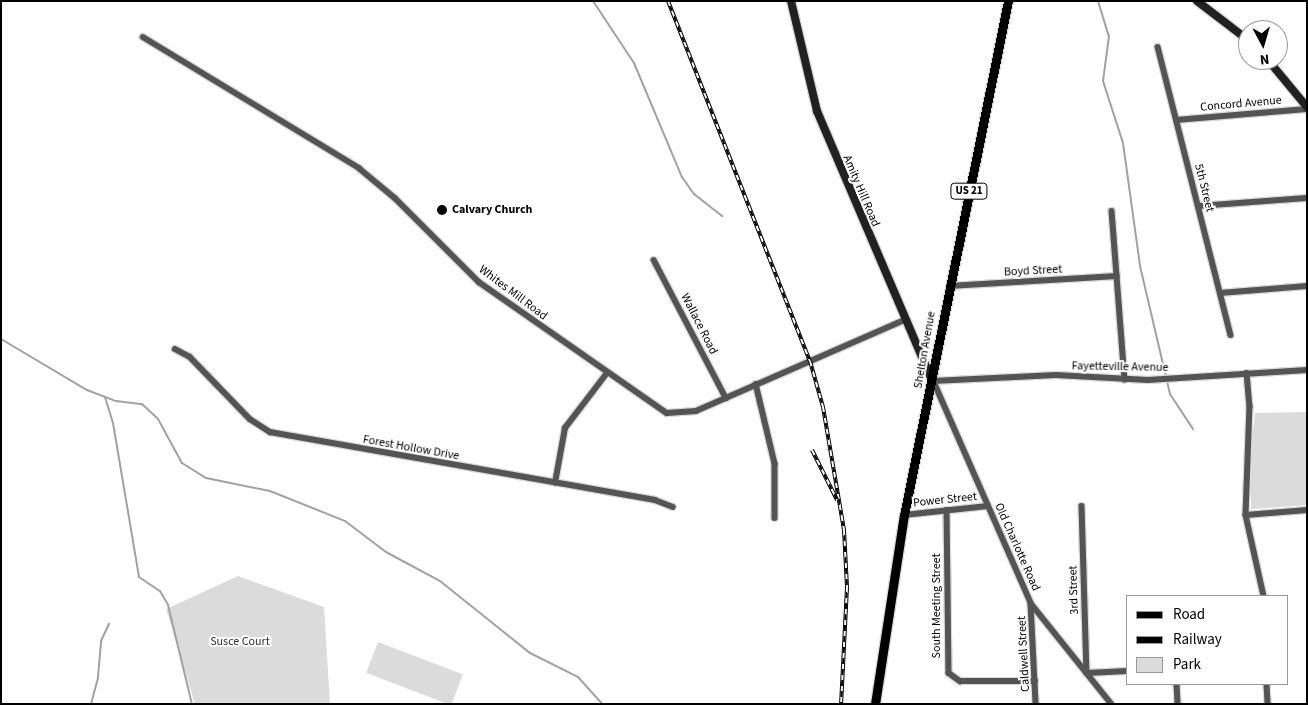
<!DOCTYPE html>
<html>
<head>
<meta charset="utf-8">
<style>
  body { margin:0 }
  #map { position:relative; width:1308px; height:705px; overflow:hidden; background:#fff; font-family:"Source Sans 3",sans-serif }
  div>[style] { position:absolute }
  .green>* { inset:0; background:#dbdbdb; transform-origin:0 0 }
  .stream>* { height:2px; margin:-1px; padding:0 1px; transform-origin:1px; border-radius:1px; background:#a2a2a2 }
  .roads { filter:drop-shadow(1px 0 #dbdbdb) drop-shadow(-1px 0 #dbdbdb) drop-shadow(0 1px #dbdbdb) drop-shadow(0 -1px #dbdbdb) }
  .street>* { height:5.5px; margin:-2.75px; padding:0 2.75px; transform-origin:2.75px; border-radius:2.75px; background:#545454 }
  .secondary>* { height:8px; margin:-4px; padding:0 4px; transform-origin:4px; border-radius:4px; background:#212121 }
  .primary>* { height:9px; margin:-4.5px; padding:0 4.5px; transform-origin:4.5px; border-radius:4.5px; background:#000 }
  .rail>* { height:4px; margin-top:-2px; transform-origin:0; background:repeating-linear-gradient(90deg,#fff 0 5.5px,#000 0 11px); box-sizing:border-box; border-block:1px solid #000 }
  .dots>* { width:14px; height:14px; translate:-50% -50%; box-sizing:border-box; border:2px solid #fff; border-radius:50% }
  span { translate:-50% -50%; white-space:nowrap; text-align:center; line-height:1.15; -webkit-text-stroke:4px #fff; paint-order:stroke }
  .shield-label span { padding:1px 4px; background:#fff; border:1px solid; border-radius:4px; -webkit-text-stroke-width:0 }
  .shield-label { font-size:11px; color:#000; font-weight:700 }
  .street-label { font-size:12px; color:#000 }
  .poi-label { font-size:12px; color:#000; font-weight:700 }
  .left { translate:0 -50%; text-align:left }
  .park-label { font-size:12px; color:#323232 }
  .frame { position:absolute; inset:0; border:2px solid #000; pointer-events:none }
  .legend { position:absolute; left:1126px; top:595px; width:162px; height:90px; box-sizing:border-box; background:#fff; border:1px solid #999; margin:0; padding:6px 9px; list-style:none; font-size:15px; color:#000 }
  .legend li { display:flex; align-items:center; gap:10px; height:25px }
  .legend b { width:25px; border:1px solid #999 }
  .north { position:absolute; left:1238px; top:20px; width:50px; height:50px; box-sizing:border-box; background:#fff; border:1px solid #999; border-radius:50%; rotate:174deg; font-size:14px; font-weight:700; line-height:20px; text-align:center; color:#000 }
  .north::after { content:''; display:block; margin:auto; width:18px; height:22px; background:#000; clip-path:polygon(50% 0,100% 100%,50% 72%,0 100%) }
</style>
</head>
<body>
<div id="map">
  <div class="green">
    <div style="clip-path:polygon(1307px 412px,1307px 505px,1251px 509px,1250px 458px,1255px 413px)"></div>
    <div style="clip-path:polygon(238px 576px,324px 607px,330px 704px,195px 704px,166px 609px)"></div>
    <div style="left:378px;top:642px;width:91px;height:33px;rotate:21deg"></div>
  </div>
  <div class="stream">
    <div style="left:593px;top:1px;width:74px;rotate:56.5deg"></div>
    <div style="left:634px;top:63px;width:124px;rotate:67.2deg"></div>
    <div style="left:682px;top:177px;width:21px;rotate:55deg"></div>
    <div style="left:694px;top:194px;width:36px;rotate:38deg"></div>
    <div style="left:1098px;top:1px;width:37px;rotate:73deg"></div>
    <div style="left:1109px;top:36px;width:45px;rotate:97.6deg"></div>
    <div style="left:1103px;top:81px;width:65px;rotate:72.1deg"></div>
    <div style="left:1123px;top:143px;width:124px;rotate:82.1deg"></div>
    <div style="left:1140px;top:266px;width:131px;rotate:76.8deg"></div>
    <div style="left:1170px;top:394px;width:42px;rotate:56.7deg"></div>
    <div style="left:1px;top:339px;width:100px;rotate:30.7deg"></div>
    <div style="left:87px;top:390px;width:31px;rotate:21deg"></div>
    <div style="left:116px;top:401px;width:26px;rotate:7deg"></div>
    <div style="left:142px;top:404px;width:22px;rotate:43deg"></div>
    <div style="left:158px;top:419px;width:50px;rotate:61.4deg"></div>
    <div style="left:182px;top:463px;width:28px;rotate:32deg"></div>
    <div style="left:206px;top:478px;width:65px;rotate:11.5deg"></div>
    <div style="left:270px;top:491px;width:81px;rotate:21.8deg"></div>
    <div style="left:345px;top:521px;width:51px;rotate:37.1deg"></div>
    <div style="left:386px;top:552px;width:61px;rotate:28.2deg"></div>
    <div style="left:440px;top:581px;width:115px;rotate:38.7deg"></div>
    <div style="left:530px;top:653px;width:54px;rotate:26.6deg"></div>
    <div style="left:578px;top:677px;width:36px;rotate:48deg"></div>
    <div style="left:105px;top:397px;width:27px;rotate:73deg"></div>
    <div style="left:113px;top:423px;width:156px;rotate:80.4deg"></div>
    <div style="left:139px;top:577px;width:25px;rotate:34deg"></div>
    <div style="left:160px;top:591px;width:16px;rotate:60deg"></div>
    <div style="left:168px;top:605px;width:102px;rotate:76.4deg"></div>
    <div style="left:91px;top:704px;width:28px;rotate:-75deg"></div>
    <div style="left:98px;top:677px;width:36px;rotate:-85deg"></div>
    <div style="left:101px;top:641px;width:19px;rotate:-65deg"></div>
  </div>
  <div class="roads">
    <div class="street">
      <div style="left:143px;top:37px;width:253px;rotate:31.2deg"></div>
      <div style="left:359px;top:168px;width:47px;rotate:39.8deg"></div>
      <div style="left:395px;top:198px;width:119px;rotate:45deg"></div>
      <div style="left:479px;top:282px;width:229px;rotate:34.9deg"></div>
      <div style="left:667px;top:413px;width:29px;rotate:-4deg"></div>
      <div style="left:696px;top:411px;width:227px;rotate:-23.6deg"></div>
      <div style="left:1158px;top:47px;width:297px;rotate:75.8deg"></div>
      <div style="left:1176px;top:120px;width:131px;rotate:-4.8deg"></div>
      <div style="left:1198px;top:206px;width:109px;rotate:-4.2deg"></div>
      <div style="left:1112px;top:211px;width:169px;rotate:85.6deg"></div>
      <div style="left:654px;top:260px;width:156px;rotate:62.4deg"></div>
      <div style="left:949px;top:286px;width:168px;rotate:-3.4deg"></div>
      <div style="left:1220px;top:293px;width:87px;rotate:-4.6deg"></div>
      <div style="left:175px;top:349px;width:17px;rotate:28deg"></div>
      <div style="left:190px;top:357px;width:86px;rotate:45.9deg"></div>
      <div style="left:250px;top:419px;width:24px;rotate:33deg"></div>
      <div style="left:270px;top:432px;width:391px;rotate:10deg"></div>
      <div style="left:655px;top:500px;width:19px;rotate:21deg"></div>
      <div style="left:1247px;top:373px;width:33px;rotate:85deg"></div>
      <div style="left:1250px;top:406px;width:109px;rotate:92.1deg"></div>
      <div style="left:1246px;top:515px;width:83px;rotate:77.5deg"></div>
      <div style="left:756px;top:384px;width:82px;rotate:76.6deg"></div>
      <div style="left:775px;top:464px;width:54px;rotate:90deg"></div>
      <div style="left:555px;top:483px;width:56px;rotate:-79.7deg"></div>
      <div style="left:565px;top:428px;width:69px;rotate:-52.6deg"></div>
      <div style="left:1082px;top:506px;width:167px;rotate:88.3deg"></div>
      <div style="left:1087px;top:673px;width:40px;rotate:-2.9deg"></div>
      <div style="left:947px;top:510px;width:163px;rotate:89.3deg"></div>
      <div style="left:949px;top:673px;width:14px;rotate:36deg"></div>
      <div style="left:960px;top:681px;width:75px"></div>
      <div style="left:904px;top:515px;width:84px;rotate:-6.1deg"></div>
      <div style="left:1246px;top:515px;width:61px;rotate:-4.7deg"></div>
      <div style="left:1031px;top:604px;width:100px;rotate:87.1deg"></div>
      <div style="left:1177px;top:684px;width:20px;rotate:87deg"></div>
      <div style="left:1267px;top:684px;width:20px;rotate:87deg"></div>
      <div style="left:1111px;top:704px;width:128px;rotate:-128.7deg"></div>
      <div style="left:1031px;top:604px;width:244px;rotate:-113.7deg"></div>
      <div style="left:933px;top:381px;width:123px;rotate:-2.8deg"></div>
      <div style="left:1056px;top:375px;width:92px;rotate:3.1deg"></div>
      <div style="left:1148px;top:380px;width:159px;rotate:-3.6deg"></div>
    </div>
    <div class="secondary">
      <div style="left:791px;top:1px;width:113px;rotate:76.7deg"></div>
      <div style="left:817px;top:111px;width:293px;rotate:66.9deg"></div>
      <div style="left:1197px;top:1px;width:64px;rotate:37.4deg"></div>
      <div style="left:1268px;top:60px;width:61px;rotate:50.3deg"></div>
    </div>
    <div class="primary">
      <div style="left:875px;top:704px;width:191px;rotate:-81.3deg"></div>
      <div style="left:904px;top:515px;width:524px;rotate:-78.56deg"></div>
    </div>
  </div>
  <div class="rail">
    <div style="left:668px;top:1px;width:387px;rotate:68.5deg"></div>
    <div style="left:810px;top:361px;width:48px;rotate:74.2deg"></div>
    <div style="left:823px;top:407px;width:125px;rotate:80.3deg"></div>
    <div style="left:844px;top:530px;width:57px;rotate:87deg"></div>
    <div style="left:847px;top:587px;width:117px;rotate:92.9deg"></div>
    <div style="left:812px;top:450px;width:56px;rotate:63.4deg"></div>
  </div>
  <div class="dots">
    <div style="left:442px;top:210px;background:#000"></div>
  </div>
  <div class="shield-label">
    <span style="left:969px;top:191px">US 21</span>
  </div>
  <div class="street-label">
    <span style="left:1241px;top:104px;rotate:-5deg">Concord Avenue</span>
    <span style="left:1204px;top:188px;rotate:76deg">5th Street</span>
    <span style="left:861px;top:191px;rotate:67deg">Amity Hill Road</span>
    <span style="left:1033px;top:271px;rotate:-3deg">Boyd Street</span>
    <span style="left:513px;top:293px;rotate:37deg">Whites Mill Road</span>
    <span style="left:699px;top:324px;rotate:63deg">Wallace Road</span>
    <span style="left:925px;top:350px;rotate:-80deg">Shelton Avenue</span>
    <span style="left:1120px;top:367px;rotate:1deg">Fayetteville Avenue</span>
    <span style="left:411px;top:448px;rotate:10deg">Forest Hollow Drive</span>
    <span style="left:945px;top:500px;rotate:-6deg">Power Street</span>
    <span style="left:1017px;top:547px;rotate:66deg">Old Charlotte Road</span>
    <span style="left:1074px;top:590px;rotate:-92deg">3rd Street</span>
    <span style="left:937px;top:606px;rotate:-90deg">South Meeting Street</span>
    <span style="left:1024px;top:654px;rotate:-93deg">Caldwell Street</span>
  </div>
  <div class="poi-label">
    <span class="left" style="left:452px;top:210px">Calvary Church</span>
  </div>
  <div class="park-label">
    <span style="left:240px;top:642px">Susce Court</span>
  </div>
  <div class="frame"></div>
  <ul class="legend">
  <li><b style="height:6px;background:#000"></b>Road</li>
  <li><b style="height:6px;background:#000"></b>Railway</li>
  <li><b style="height:14px;background:#dbdbdb"></b>Park</li>
  </ul>
  <div class="north">N</div>
</div>
</body>
</html>
